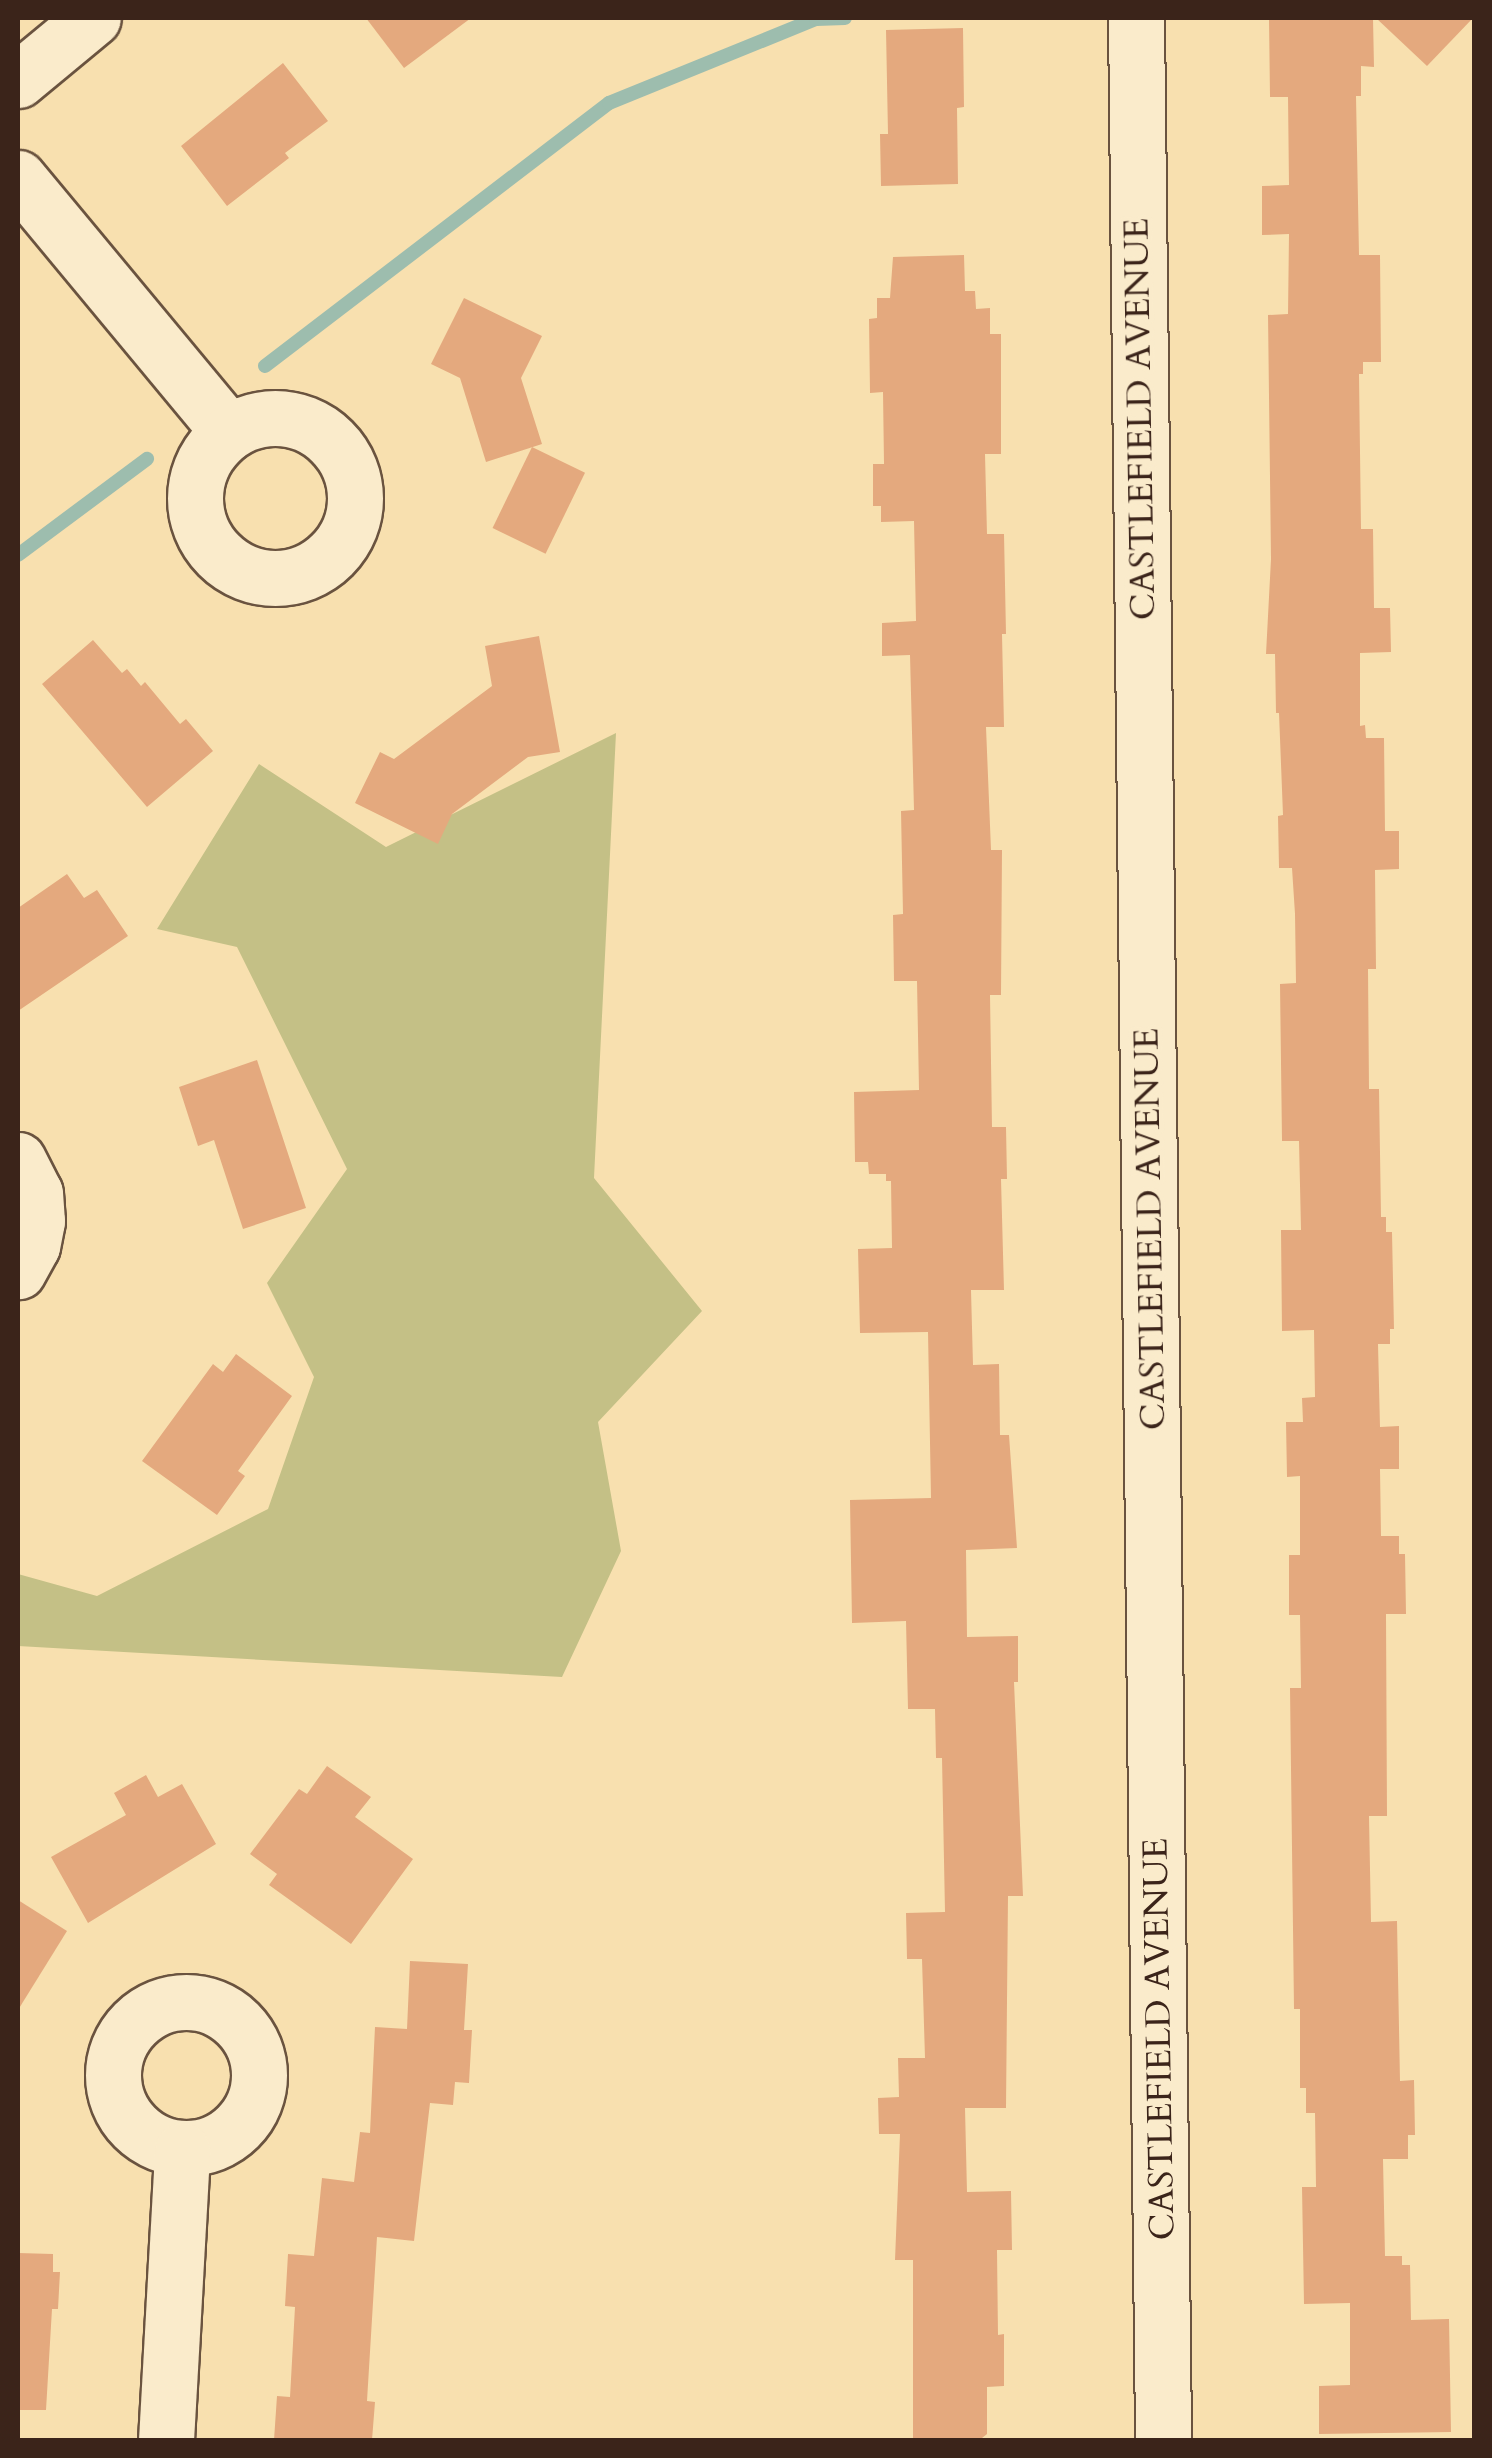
<!DOCTYPE html>
<html>
<head>
<meta charset="utf-8">
<style>
  body { margin:0 }
  #map { position:relative; width:1492px; height:2458px; overflow:hidden; background:#f8e0af; font-family:Cardo,serif }
  div>[style] { position:absolute }
  .green>* { inset:0; background:#c4c086 }
  .stream>* { height:14px; margin:-7px; padding:0 7px; transform-origin:7px; border-radius:7px; background:#9dbdae }
  .building>* { inset:0; background:#e4a97e; transform-origin:0 0 }
  .roads { filter:drop-shadow(2px 0 #6a533f) drop-shadow(-2px 0 #6a533f) drop-shadow(0 2px #6a533f) drop-shadow(0 -2px #6a533f) }
  .minor>* { height:55px; margin:-27.5px; padding:0 27.5px; transform-origin:27.5px; border-radius:27.5px; background:#faebcb }
  .minor>.ring { margin:-27.5px; padding:0; box-sizing:content-box; background:none; border:55px solid #faebcb; border-radius:50% }
  span { translate:-50% -50%; white-space:nowrap; text-align:center; line-height:1.15; -webkit-text-stroke:9px #faebcb; paint-order:stroke }
  .street-label { font-size:35px; color:#3b241a }
  .frame { position:absolute; inset:0; border:20px solid #3b241a; pointer-events:none }
</style>
</head>
<body>
<div id="map">
  <div class="green">
    <div style="clip-path:polygon(616px 733px,594px 1178px,702px 1311px,598px 1422px,621px 1551px,562px 1677px,18px 1646px,18px 1574px,97px 1596px,268px 1509px,314px 1377px,267px 1283px,347px 1169px,237px 947px,157px 929px,259px 764px,386px 847px)"></div>
  </div>
  <div class="stream">
    <div style="left:265px;top:366px;width:433px;rotate:-37.4deg"></div>
    <div style="left:609px;top:103px;width:223px;rotate:-22.1deg"></div>
    <div style="left:816px;top:19px;width:29px;rotate:-2deg"></div>
    <div style="left:18px;top:555px;width:161px;rotate:-36.7deg"></div>
  </div>
  <div class="building">
    <div style="clip-path:polygon(366px 18px,471px 18px,404px 68px)"></div>
    <div style="clip-path:polygon(1269px 18px,1373px 18px,1374px 67px,1361px 66px,1361px 96px,1356px 96px,1359px 255px,1380px 255px,1381px 362px,1363px 362px,1363px 374px,1359px 374px,1361px 529px,1373px 529px,1374px 608px,1390px 608px,1391px 652px,1360px 653px,1360px 726px,1365px 725px,1366px 738px,1384px 738px,1385px 831px,1399px 831px,1399px 869px,1375px 870px,1376px 969px,1368px 969px,1369px 1089px,1379px 1089px,1381px 1217px,1386px 1217px,1386px 1232px,1392px 1232px,1394px 1329px,1390px 1329px,1390px 1344px,1378px 1344px,1380px 1427px,1399px 1426px,1399px 1469px,1380px 1469px,1381px 1536px,1399px 1536px,1399px 1554px,1405px 1554px,1406px 1614px,1386px 1614px,1387px 1816px,1369px 1816px,1371px 1922px,1397px 1921px,1400px 2081px,1414px 2080px,1415px 2135px,1408px 2135px,1408px 2159px,1383px 2159px,1385px 2256px,1402px 2256px,1402px 2265px,1410px 2265px,1411px 2320px,1449px 2319px,1451px 2432px,1319px 2434px,1319px 2386px,1350px 2385px,1350px 2303px,1304px 2304px,1302px 2187px,1316px 2187px,1315px 2113px,1306px 2113px,1306px 2088px,1300px 2088px,1300px 2009px,1294px 2009px,1290px 1688px,1301px 1688px,1300px 1615px,1289px 1615px,1289px 1555px,1300px 1555px,1300px 1476px,1287px 1477px,1286px 1422px,1303px 1422px,1302px 1398px,1315px 1397px,1314px 1330px,1282px 1331px,1281px 1230px,1301px 1230px,1299px 1141px,1282px 1141px,1280px 984px,1296px 983px,1295px 914px,1292px 868px,1279px 868px,1278px 816px,1283px 815px,1279px 713px,1276px 713px,1275px 654px,1266px 654px,1271px 559px,1268px 315px,1288px 314px,1289px 234px,1262px 235px,1262px 186px,1289px 185px,1288px 97px,1270px 97px)"></div>
    <div style="clip-path:polygon(1376px 18px,1473px 18px,1427px 66px)"></div>
    <div style="clip-path:polygon(963px 28px,964px 107px,957px 108px,958px 184px,881px 186px,880px 134px,888px 134px,886px 30px)"></div>
    <div style="clip-path:polygon(283px 63px,328px 121px,285px 153px,289px 158px,227px 206px,181px 146px)"></div>
    <div style="clip-path:polygon(964px 255px,965px 291px,975px 291px,976px 309px,990px 308px,990px 334px,1001px 334px,1001px 454px,985px 454px,987px 534px,1004px 534px,1006px 634px,1002px 634px,1004px 727px,986px 727px,991px 850px,1002px 850px,1001px 995px,990px 995px,992px 1127px,1006px 1127px,1007px 1179px,1001px 1179px,1004px 1290px,971px 1290px,973px 1365px,999px 1364px,1000px 1435px,1009px 1435px,1017px 1548px,966px 1550px,967px 1637px,1018px 1636px,1018px 1682px,1014px 1682px,1023px 1896px,1008px 1896px,1006px 2108px,965px 2108px,967px 2192px,1011px 2191px,1012px 2250px,997px 2250px,998px 2335px,1004px 2334px,1004px 2386px,987px 2387px,987px 2434px,982px 2438px,913px 2439px,913px 2260px,895px 2260px,900px 2134px,879px 2134px,878px 2098px,899px 2097px,898px 2058px,925px 2058px,922px 1959px,907px 1959px,906px 1913px,945px 1912px,942px 1758px,936px 1758px,935px 1709px,908px 1709px,906px 1621px,852px 1623px,850px 1500px,931px 1498px,928px 1332px,860px 1333px,858px 1249px,892px 1248px,891px 1181px,886px 1181px,886px 1174px,869px 1174px,868px 1162px,855px 1162px,854px 1092px,919px 1090px,917px 981px,894px 981px,893px 915px,903px 914px,901px 811px,914px 810px,910px 655px,882px 656px,882px 623px,916px 621px,914px 521px,881px 522px,881px 506px,873px 506px,873px 464px,884px 464px,883px 392px,870px 393px,869px 319px,877px 318px,877px 298px,890px 298px,893px 257px)"></div>
    <div style="clip-path:polygon(464px 298px,542px 336px,521px 378px,542px 444px,486px 462px,460px 378px,431px 364px)"></div>
    <div style="left:532px;top:447px;width:59px;height:90px;rotate:26deg"></div>
    <div style="clip-path:polygon(539px 636px,560px 752px,528px 757px,452px 814px,438px 844px,355px 803px,380px 752px,394px 759px,492px 686px,485px 646px)"></div>
    <div style="clip-path:polygon(93px 640px,122px 673px,127px 669px,141px 686px,145px 682px,180px 724px,186px 719px,213px 751px,147px 807px,42px 684px)"></div>
    <div style="clip-path:polygon(67px 874px,84px 898px,97px 890px,128px 936px,18px 1011px,18px 908px)"></div>
    <div style="clip-path:polygon(257px 1060px,306px 1208px,243px 1229px,214px 1140px,198px 1146px,179px 1087px)"></div>
    <div style="clip-path:polygon(236px 1354px,292px 1396px,238px 1471px,245px 1476px,217px 1515px,142px 1461px,213px 1364px,223px 1372px)"></div>
    <div style="clip-path:polygon(327px 1766px,371px 1797px,355px 1817px,413px 1859px,351px 1944px,269px 1885px,277px 1874px,250px 1854px,299px 1789px,307px 1794px)"></div>
    <div style="clip-path:polygon(146px 1775px,158px 1797px,182px 1784px,216px 1844px,88px 1923px,51px 1857px,126px 1815px,114px 1793px)"></div>
    <div style="clip-path:polygon(18px 1900px,67px 1931px,18px 2010px)"></div>
    <div style="clip-path:polygon(410px 1961px,468px 1964px,464px 2030px,472px 2030px,469px 2083px,455px 2082px,453px 2105px,430px 2103px,414px 2241px,377px 2237px,367px 2401px,375px 2402px,372px 2440px,274px 2440px,277px 2396px,290px 2397px,295px 2307px,285px 2306px,288px 2254px,314px 2256px,322px 2178px,354px 2182px,360px 2132px,370px 2133px,375px 2027px,407px 2029px)"></div>
    <div style="clip-path:polygon(18px 2253px,53px 2254px,53px 2272px,60px 2272px,58px 2309px,52px 2309px,46px 2410px,18px 2410px)"></div>
  </div>
  <div class="roads">
    <div class="minor">
      <div style="left:1136px;top:18px;width:2422px;rotate:89.36deg"></div>
      <div style="left:18px;top:80px;width:97px;rotate:-39.6deg"></div>
      <div style="left:18px;top:178px;width:330px;rotate:50.3deg"></div>
      <div class="ring" style="left:195px;top:418px;width:105px;height:105px"></div>
      <div style="left:18px;top:1160px;width:37px;rotate:63deg"></div>
      <div style="left:35px;top:1193px;width:28px;rotate:86deg"></div>
      <div style="left:37px;top:1221px;width:25px;rotate:101deg"></div>
      <div style="left:32px;top:1246px;width:29px;rotate:119deg"></div>
      <div class="ring" style="left:113px;top:2002px;width:91px;height:91px"></div>
      <div style="left:166px;top:2440px;width:290px;rotate:-86.8deg"></div>
    </div>
  </div>
  <div class="street-label">
    <span style="left:1140px;top:419px;rotate:-91deg">CASTLEFIELD AVENUE</span>
    <span style="left:1150px;top:1229px;rotate:-91deg">CASTLEFIELD AVENUE</span>
    <span style="left:1159px;top:2039px;rotate:-91deg">CASTLEFIELD AVENUE</span>
  </div>
  <div class="frame"></div>
</div>
</body>
</html>
